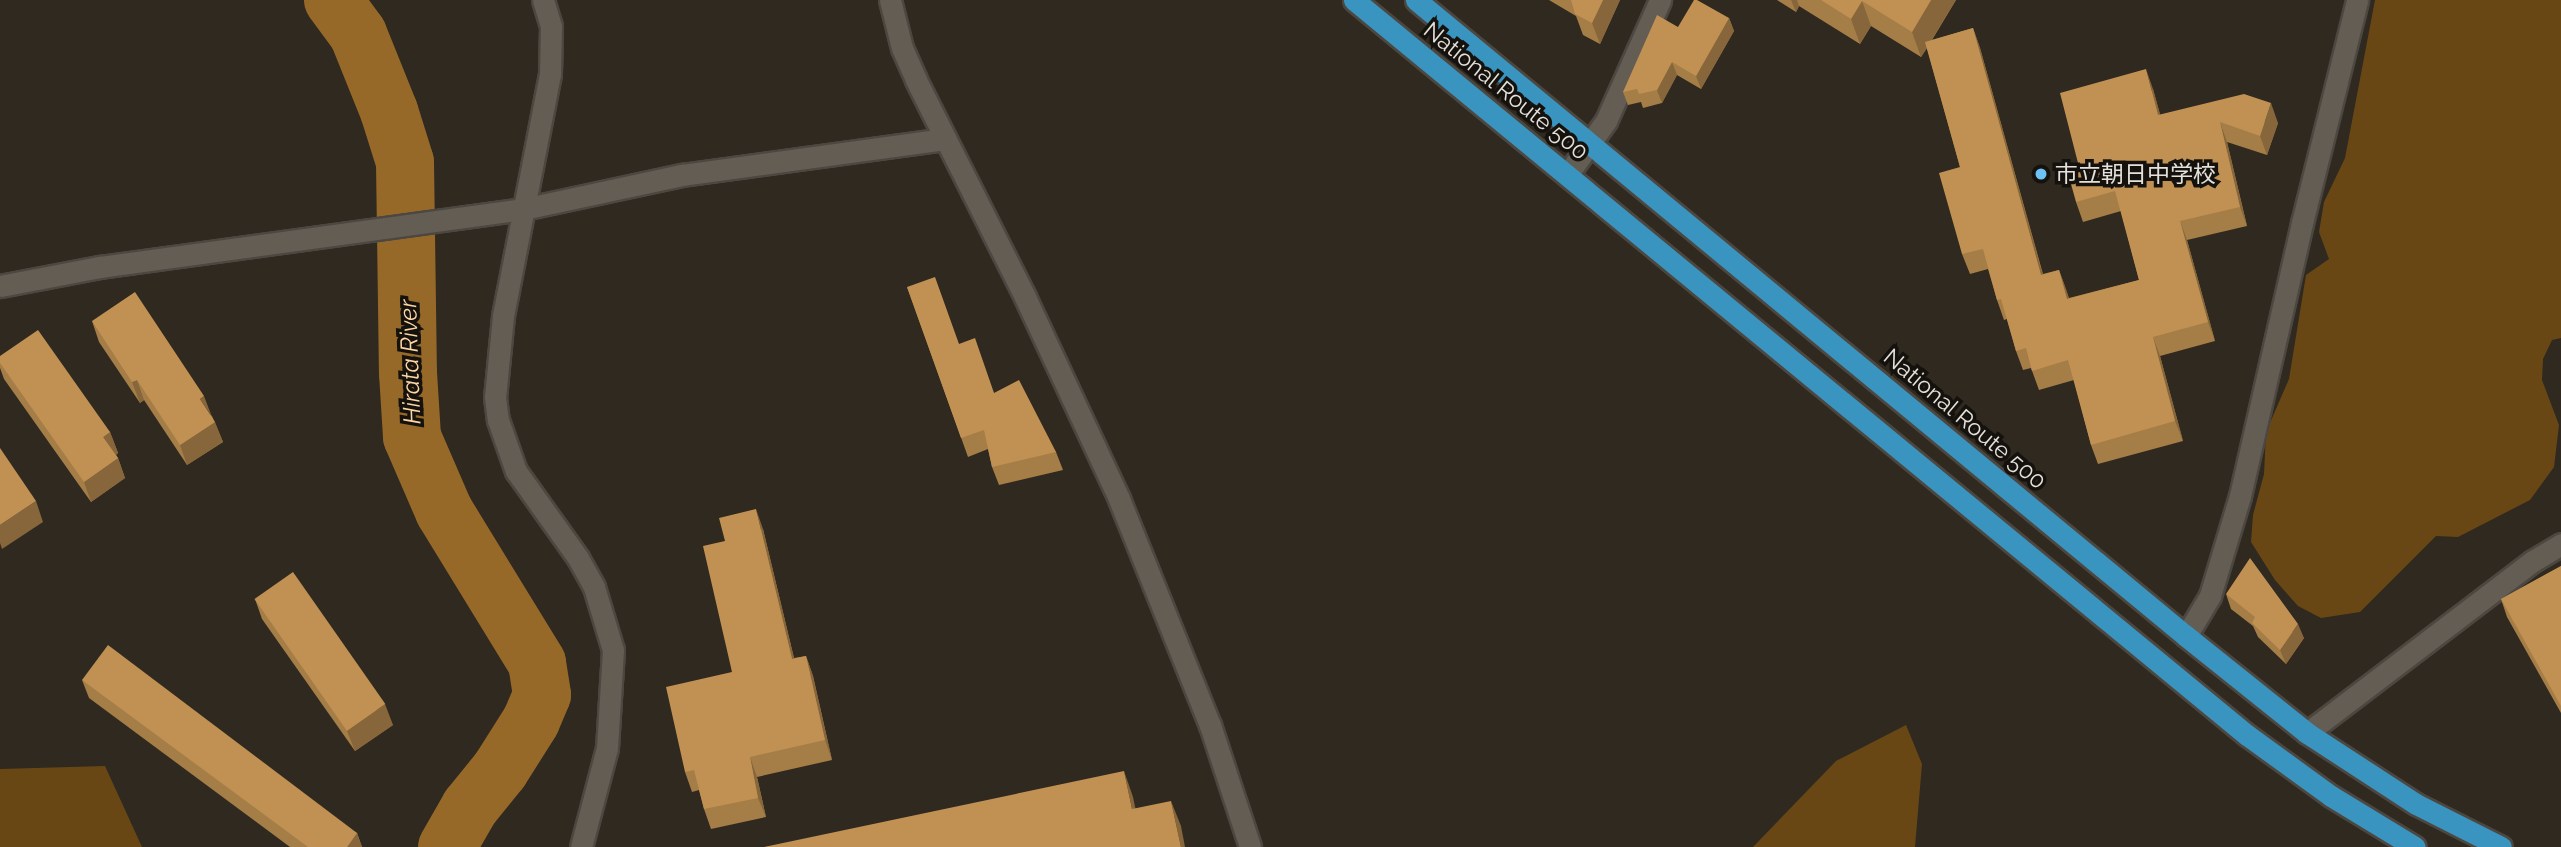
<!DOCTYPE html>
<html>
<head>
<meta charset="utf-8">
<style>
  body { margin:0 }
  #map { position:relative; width:2561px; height:847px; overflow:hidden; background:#2f2920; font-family:Raleway,"Noto Sans JP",sans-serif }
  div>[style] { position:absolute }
  .forest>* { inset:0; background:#684715 }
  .river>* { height:58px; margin:-29px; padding:0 29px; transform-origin:29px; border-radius:29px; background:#966929 }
  .roads { filter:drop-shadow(2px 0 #4c4740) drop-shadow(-2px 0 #4c4740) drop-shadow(0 2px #4c4740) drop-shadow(0 -2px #4c4740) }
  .minor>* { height:21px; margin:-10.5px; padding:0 10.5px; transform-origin:10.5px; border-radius:10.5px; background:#645d53 }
  .tertiary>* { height:21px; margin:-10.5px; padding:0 10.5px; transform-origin:10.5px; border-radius:10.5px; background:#645d53 }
  .trunk>* { height:21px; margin:-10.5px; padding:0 10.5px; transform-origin:10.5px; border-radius:10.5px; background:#3994c0 }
  .wall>* { inset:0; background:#a57d47 }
  .shaded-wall>* { inset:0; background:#86663a }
  .building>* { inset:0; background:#c09153; transform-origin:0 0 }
  .dots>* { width:19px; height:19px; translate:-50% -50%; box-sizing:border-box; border:4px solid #15120e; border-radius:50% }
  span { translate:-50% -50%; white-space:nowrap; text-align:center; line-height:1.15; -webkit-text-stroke:7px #15120e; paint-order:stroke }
  .street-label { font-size:23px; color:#e4e0da }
  .poi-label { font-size:23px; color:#e4e0da }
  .left { translate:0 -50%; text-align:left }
  .water-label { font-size:24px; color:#fcd6a5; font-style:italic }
</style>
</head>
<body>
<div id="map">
  <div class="forest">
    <div style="clip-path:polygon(2375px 0,2561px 0,2561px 338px,2552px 340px,2543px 359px,2542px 380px,2559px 425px,2554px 467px,2530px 500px,2458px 537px,2436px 536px,2360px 612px,2321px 618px,2298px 606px,2275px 580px,2251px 542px,2253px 515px,2264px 474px,2266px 432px,2289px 379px,2306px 275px,2329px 259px,2319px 232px,2324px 202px,2345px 158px)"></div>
    <div style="clip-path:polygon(1906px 725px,1922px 764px,1915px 847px,1753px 847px,1836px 761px)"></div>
    <div style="clip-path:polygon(105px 766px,142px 847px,0 847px,0 769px)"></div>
  </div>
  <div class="river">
    <div style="left:333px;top:0;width:42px;rotate:53.7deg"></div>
    <div style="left:358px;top:34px;width:83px;rotate:68.1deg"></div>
    <div style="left:389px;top:111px;width:53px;rotate:72.6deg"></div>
    <div style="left:405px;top:162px;width:211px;rotate:89.2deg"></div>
    <div style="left:408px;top:373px;width:64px;rotate:86.4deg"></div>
    <div style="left:412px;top:437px;width:81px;rotate:66.6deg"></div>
    <div style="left:444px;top:511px;width:178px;rotate:58.5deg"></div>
    <div style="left:537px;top:663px;width:32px;rotate:81deg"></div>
    <div style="left:542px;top:695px;width:28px;rotate:113deg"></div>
    <div style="left:531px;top:721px;width:58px;rotate:122.3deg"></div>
    <div style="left:500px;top:770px;width:48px;rotate:129deg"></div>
    <div style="left:470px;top:807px;width:46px;rotate:119.9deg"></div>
  </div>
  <div class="roads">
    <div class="minor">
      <div style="left:890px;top:0;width:49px;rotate:76deg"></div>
      <div style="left:902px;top:48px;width:35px;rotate:66deg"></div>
      <div style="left:916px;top:80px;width:243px;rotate:63.3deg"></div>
      <div style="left:1025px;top:297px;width:223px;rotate:65deg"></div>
      <div style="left:1119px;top:499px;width:244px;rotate:68.1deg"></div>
      <div style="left:1210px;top:725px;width:128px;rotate:71.8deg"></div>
      <div style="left:1567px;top:175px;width:67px;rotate:-54.2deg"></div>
      <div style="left:1606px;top:121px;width:133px;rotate:-65.9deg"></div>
      <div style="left:0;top:286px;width:102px;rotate:-10.8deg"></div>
      <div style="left:100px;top:267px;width:427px;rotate:-7.8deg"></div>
      <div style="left:523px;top:209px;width:163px;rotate:-12.1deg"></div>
      <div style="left:682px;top:175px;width:264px;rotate:-7.8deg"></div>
      <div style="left:2186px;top:636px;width:47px;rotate:-59deg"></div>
      <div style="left:2210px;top:596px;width:104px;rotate:-73.3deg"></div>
      <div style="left:2240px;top:496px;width:280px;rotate:-77.2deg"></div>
      <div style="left:2302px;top:223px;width:230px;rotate:-76.1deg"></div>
      <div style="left:2307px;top:733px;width:284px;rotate:-37.3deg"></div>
      <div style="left:2533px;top:561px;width:33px;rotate:-31deg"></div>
    </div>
    <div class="tertiary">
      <div style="left:543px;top:0;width:28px;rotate:73deg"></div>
      <div style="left:551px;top:27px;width:47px;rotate:91.2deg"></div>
      <div style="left:550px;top:74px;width:247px;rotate:101deg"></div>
      <div style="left:503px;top:316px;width:81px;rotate:95.6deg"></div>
      <div style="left:495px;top:397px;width:23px;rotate:83deg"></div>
      <div style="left:498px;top:420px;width:54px;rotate:70.6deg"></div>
      <div style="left:516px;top:471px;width:107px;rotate:54.5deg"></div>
      <div style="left:578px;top:558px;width:33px;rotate:61deg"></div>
      <div style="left:594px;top:587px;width:66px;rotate:73.2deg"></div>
      <div style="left:613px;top:650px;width:98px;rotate:93.5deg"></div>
      <div style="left:607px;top:748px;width:102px;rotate:104.7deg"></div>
    </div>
    <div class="trunk">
      <div style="left:1354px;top:0;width:1157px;rotate:39.46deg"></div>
      <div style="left:2247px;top:735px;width:104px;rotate:36deg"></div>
      <div style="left:2331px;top:796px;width:98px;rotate:31.3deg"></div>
      <div style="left:1416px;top:0;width:999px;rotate:39.56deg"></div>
      <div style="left:2186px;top:636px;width:155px;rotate:38.7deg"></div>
      <div style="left:2307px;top:733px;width:130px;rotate:33.1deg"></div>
      <div style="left:2416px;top:804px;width:95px;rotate:26.8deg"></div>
    </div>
  </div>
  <div class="wall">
    <div style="clip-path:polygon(1549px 0,1620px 0,1600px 44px,1583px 35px,1576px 16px)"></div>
    <div style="clip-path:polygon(1777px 0,1956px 0,1932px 40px,1973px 28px,1980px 48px,2043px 274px,2059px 270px,2069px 298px,2139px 280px,2121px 211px,2083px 222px,2076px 202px,2078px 163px,2153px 89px,2160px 115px,2278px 123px,2267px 155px,2227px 142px,2247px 226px,2187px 240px,2215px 341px,2160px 356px,2183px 441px,2098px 464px,2091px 445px,2074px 380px,2039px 390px,2031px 368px,2023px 370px,2016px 351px,2007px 319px,2004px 320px,1997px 300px,1988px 269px,1970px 274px,1962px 254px,1960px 167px,1927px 48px,1921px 57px,1871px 26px,1860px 44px,1799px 6px,1796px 12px)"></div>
    <div style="clip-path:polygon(1729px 18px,1734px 31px,1701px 89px,1677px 75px,1662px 103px,1643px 108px,1641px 102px,1628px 105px,1623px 92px,1678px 27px)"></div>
    <div style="clip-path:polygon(907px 287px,959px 344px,994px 393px,1056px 452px,1063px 470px,999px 485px,992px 467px,988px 449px,968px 457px)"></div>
    <div style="clip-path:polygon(92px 321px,212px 416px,223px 442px,187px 465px,144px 400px,140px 403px,99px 342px)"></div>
    <div style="clip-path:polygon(0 356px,110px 432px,118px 453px,116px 455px,118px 458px,125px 478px,91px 502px,4px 379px,0 368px)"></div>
    <div style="clip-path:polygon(763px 529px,794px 658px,806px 656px,813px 676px,832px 760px,757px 777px,766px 817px,711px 829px,704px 809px,699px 790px,692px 792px,685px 772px,732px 672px,725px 541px)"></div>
    <div style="clip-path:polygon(2561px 566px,2561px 713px,2507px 617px,2501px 599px)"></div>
    <div style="clip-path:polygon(2226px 594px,2304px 638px,2286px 664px,2258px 637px,2253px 626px,2231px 609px)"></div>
    <div style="clip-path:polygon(255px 599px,393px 725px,355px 751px,262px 619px)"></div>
    <div style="clip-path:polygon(82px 680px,357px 833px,362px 847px,290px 847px,89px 698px)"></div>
  </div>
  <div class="shaded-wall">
    <div style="clip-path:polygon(1603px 0,1620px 0,1600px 44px,1592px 23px)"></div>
    <div style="clip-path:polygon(1791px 0,1797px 0,1799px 6px,1796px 12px)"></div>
    <div style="clip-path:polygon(1931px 0,1956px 0,1921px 57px,1912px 32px)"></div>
    <div style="clip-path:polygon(1862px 1px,1871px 26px,1860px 44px,1851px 19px)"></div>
    <div style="clip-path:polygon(1729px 18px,1734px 31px,1701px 89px,1696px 76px)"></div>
    <div style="clip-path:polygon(1973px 28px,1980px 48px,2048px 294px,2041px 275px)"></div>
    <div style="clip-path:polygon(1672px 62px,1677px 75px,1662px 103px,1657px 90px)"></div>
    <div style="clip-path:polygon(2146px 69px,2153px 89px,2166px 135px,2158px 115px)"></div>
    <div style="clip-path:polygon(2271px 103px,2278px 123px,2267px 155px,2260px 136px)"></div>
    <div style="clip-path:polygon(2220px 122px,2227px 142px,2247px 226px,2240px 207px)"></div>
    <div style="clip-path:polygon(2180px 221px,2187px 240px,2215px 341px,2208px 322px)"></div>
    <div style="clip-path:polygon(2059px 270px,2066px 289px,2074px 318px,2067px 299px)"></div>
    <div style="clip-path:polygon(2153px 337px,2160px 356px,2183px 441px,2175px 421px)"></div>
    <div style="clip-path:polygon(137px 380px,144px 400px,140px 403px,132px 382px)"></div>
    <div style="clip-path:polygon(204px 396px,212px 417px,200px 399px)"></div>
    <div style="clip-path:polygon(215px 422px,223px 442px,187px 465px,180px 445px)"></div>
    <div style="clip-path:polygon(110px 432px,118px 453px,111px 458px,103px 437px)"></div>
    <div style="clip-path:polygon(118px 458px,125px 478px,91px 502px,84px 482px)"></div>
    <div style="clip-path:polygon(36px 501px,43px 522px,2px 549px,0 543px,0 525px)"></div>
    <div style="clip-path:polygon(756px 509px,763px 529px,799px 679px,792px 659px)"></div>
    <div style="clip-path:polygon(2298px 624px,2304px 638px,2286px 664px,2280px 650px)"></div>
    <div style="clip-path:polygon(806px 656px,813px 676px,832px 760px,825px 740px)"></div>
    <div style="clip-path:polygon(385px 704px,393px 725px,355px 751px,347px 731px)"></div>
    <div style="clip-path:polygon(750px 757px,757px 777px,766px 817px,758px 798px)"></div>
    <div style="clip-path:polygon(1124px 771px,1133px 797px,1141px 835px,1132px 809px)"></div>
    <div style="clip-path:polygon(1171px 801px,1181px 826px,1185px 847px,1181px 847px)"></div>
    <div style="clip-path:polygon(357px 833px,362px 847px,347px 847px)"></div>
  </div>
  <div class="building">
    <div style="clip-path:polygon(1571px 0,1603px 0,1592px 23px,1575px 14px)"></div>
    <div style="clip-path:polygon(1694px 0,1697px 0,1729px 18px,1696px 76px,1672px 62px,1657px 90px,1639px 94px,1637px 89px,1623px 92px,1657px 15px,1678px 27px)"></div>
    <div style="clip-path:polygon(1821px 0,1931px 0,1912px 32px,1862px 1px,1851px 19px)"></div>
    <div style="clip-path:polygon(1973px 28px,2041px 275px,2059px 270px,2067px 299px,2139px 280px,2115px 191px,2076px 202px,2066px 166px,2078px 163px,2060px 93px,2146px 69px,2158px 115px,2244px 94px,2271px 103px,2260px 136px,2220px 122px,2240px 207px,2180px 221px,2208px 322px,2153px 337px,2175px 421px,2091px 445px,2068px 360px,2032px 371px,2026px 348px,2016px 351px,2001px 299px,1997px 300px,1983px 249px,1962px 254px,1939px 173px,1960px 167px,1925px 42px)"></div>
    <div style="clip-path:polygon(935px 277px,959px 344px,975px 338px,994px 393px,1019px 380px,1056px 452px,992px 467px,984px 430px,961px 438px,907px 287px)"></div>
    <div style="clip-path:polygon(135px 292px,204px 396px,200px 399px,215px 422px,180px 445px,137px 380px,132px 382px,92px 321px)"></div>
    <div style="clip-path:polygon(38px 330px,110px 432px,103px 437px,118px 458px,84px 482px,0 363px,0 356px)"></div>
    <div style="clip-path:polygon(0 448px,36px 501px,0 525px)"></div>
    <div style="clip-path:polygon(756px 509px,792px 659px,806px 656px,825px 740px,750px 757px,758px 798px,704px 809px,694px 770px,685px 772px,666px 687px,732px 672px,703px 546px,725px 541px,719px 518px)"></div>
    <div style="clip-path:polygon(2250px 558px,2298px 624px,2280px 650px,2252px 623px,2255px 617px,2226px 594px)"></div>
    <div style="clip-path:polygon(2561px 566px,2561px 706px,2501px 599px)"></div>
    <div style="left:293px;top:572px;width:161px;height:47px;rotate:55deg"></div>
    <div style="clip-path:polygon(108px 645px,357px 833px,347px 847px,308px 847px,82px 680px)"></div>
    <div style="clip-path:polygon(1124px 771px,1132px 809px,1171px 801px,1181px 847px,764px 847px)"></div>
  </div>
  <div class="dots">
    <div style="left:2041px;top:174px;background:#6ec2f3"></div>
  </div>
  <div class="street-label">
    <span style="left:1506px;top:91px;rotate:39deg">National Route 500</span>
    <span style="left:1965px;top:419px;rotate:40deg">National Route 500</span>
  </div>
  <div class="poi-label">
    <span class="left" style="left:2055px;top:174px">市立朝日中学校</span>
  </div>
  <div class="water-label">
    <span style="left:410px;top:362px;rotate:-92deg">Hirata River</span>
  </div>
</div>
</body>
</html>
